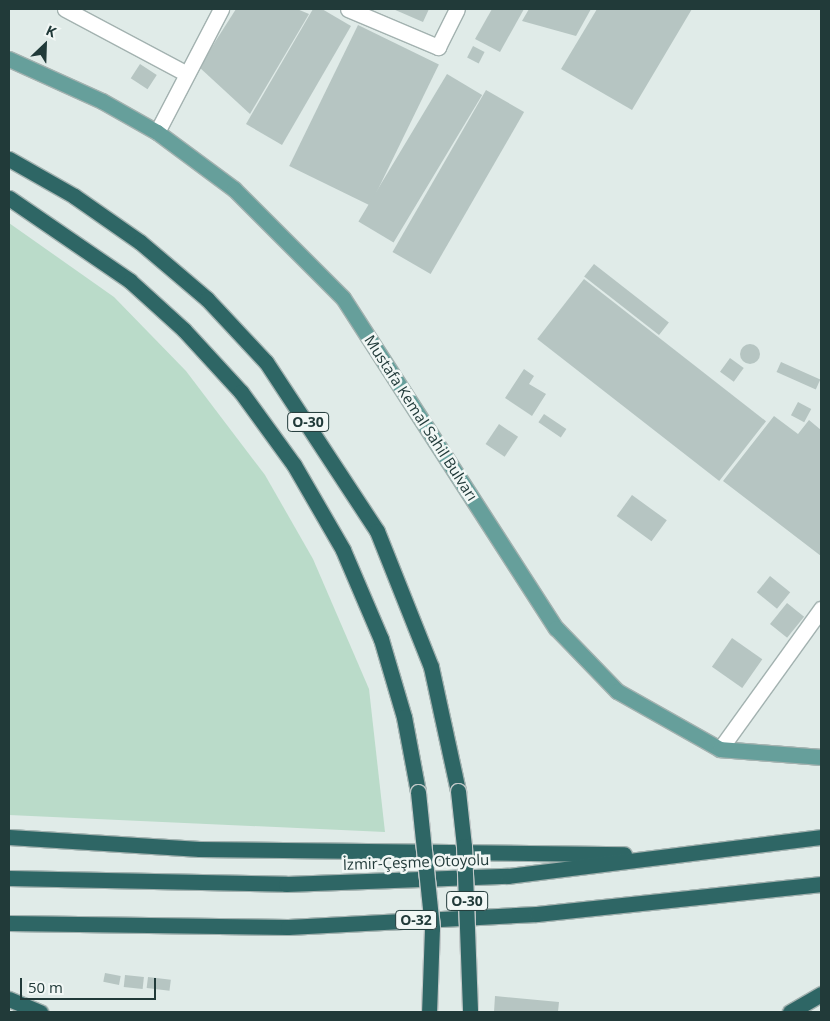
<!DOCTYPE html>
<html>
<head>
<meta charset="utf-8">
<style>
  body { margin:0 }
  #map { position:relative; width:830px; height:1021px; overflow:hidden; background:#e0ebe8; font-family:"Open Sans",sans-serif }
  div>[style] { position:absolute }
  .green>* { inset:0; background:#badbc9 }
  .building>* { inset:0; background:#b6c5c2; transform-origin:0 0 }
  .round { border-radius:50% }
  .roads { filter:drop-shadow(1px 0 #a3b2b0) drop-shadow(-1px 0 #a3b2b0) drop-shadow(0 1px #a3b2b0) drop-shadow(0 -1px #a3b2b0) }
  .minor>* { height:15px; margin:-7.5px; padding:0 7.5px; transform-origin:7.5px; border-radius:7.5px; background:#fff }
  .major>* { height:15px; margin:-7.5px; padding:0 7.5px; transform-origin:7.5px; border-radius:7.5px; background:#669f9b }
  .highway>* { height:15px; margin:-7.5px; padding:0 7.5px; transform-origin:7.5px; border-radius:7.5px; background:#2e6665 }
  .bridges { filter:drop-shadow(1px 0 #c1c8c8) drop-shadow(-1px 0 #c1c8c8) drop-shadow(0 1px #c1c8c8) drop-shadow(0 -1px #c1c8c8) }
  .highway-bridge>* { height:15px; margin:-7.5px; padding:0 7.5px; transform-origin:7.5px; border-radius:7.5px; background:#2e6665 }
  span { translate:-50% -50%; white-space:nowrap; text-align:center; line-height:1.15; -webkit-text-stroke:5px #f1f7f5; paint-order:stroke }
  .shield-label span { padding:1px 4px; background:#f1f7f5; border:1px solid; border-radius:4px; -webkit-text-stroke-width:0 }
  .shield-label { font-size:14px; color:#213a39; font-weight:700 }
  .street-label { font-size:15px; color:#213a39 }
  .frame { position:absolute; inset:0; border:10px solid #213a39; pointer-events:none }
  .north { position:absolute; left:20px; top:20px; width:50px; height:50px; -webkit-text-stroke:4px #f1f7f5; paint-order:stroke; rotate:24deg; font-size:14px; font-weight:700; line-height:20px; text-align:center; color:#213a39 }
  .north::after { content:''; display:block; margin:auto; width:18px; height:22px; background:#213a39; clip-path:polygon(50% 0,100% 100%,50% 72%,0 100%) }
  .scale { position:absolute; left:20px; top:978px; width:136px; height:22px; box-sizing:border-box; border:2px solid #213a39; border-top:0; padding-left:6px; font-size:15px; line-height:18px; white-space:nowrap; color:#213a39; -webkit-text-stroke:4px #f1f7f5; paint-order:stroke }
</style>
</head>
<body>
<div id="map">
  <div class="green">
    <div style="clip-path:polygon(9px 223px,114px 297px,186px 371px,265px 475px,313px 559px,369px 689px,385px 832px,9px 815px)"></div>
  </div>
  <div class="building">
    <div style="clip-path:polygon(236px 9px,297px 9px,309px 14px,250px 114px,199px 67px)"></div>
    <div style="clip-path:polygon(313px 9px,322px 9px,351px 26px,282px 145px,246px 124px)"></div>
    <div style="clip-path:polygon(393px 9px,429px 9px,423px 22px)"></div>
    <div style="clip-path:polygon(492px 9px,524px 9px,500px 52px,475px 39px)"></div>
    <div style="clip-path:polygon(529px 9px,591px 9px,576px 36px,522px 21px)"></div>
    <div style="clip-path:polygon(597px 9px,692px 9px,632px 110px,561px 69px)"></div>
    <div style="left:358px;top:25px;width:90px;height:157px;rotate:26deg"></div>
    <div style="left:473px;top:46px;width:13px;height:13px;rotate:27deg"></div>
    <div style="left:140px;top:64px;width:20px;height:17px;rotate:33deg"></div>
    <div style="left:447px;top:74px;width:41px;height:172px;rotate:31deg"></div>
    <div style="left:486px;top:90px;width:44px;height:187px;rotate:30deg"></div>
    <div style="left:594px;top:264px;width:95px;height:16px;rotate:38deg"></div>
    <div style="left:584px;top:279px;width:231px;height:76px;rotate:38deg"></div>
    <div class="round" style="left:740px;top:344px;width:20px;height:20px"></div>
    <div style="left:730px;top:358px;width:17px;height:17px;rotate:36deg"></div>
    <div style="left:781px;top:362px;width:43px;height:11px;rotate:24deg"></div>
    <div style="clip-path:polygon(524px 369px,534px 376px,529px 384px,546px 394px,532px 416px,505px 398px)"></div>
    <div style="left:798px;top:402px;width:15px;height:15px;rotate:28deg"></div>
    <div style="left:544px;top:414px;width:27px;height:10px;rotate:34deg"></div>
    <div style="clip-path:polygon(774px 416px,798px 434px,809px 420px,821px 430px,821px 556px,723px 481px)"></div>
    <div style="left:499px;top:424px;width:23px;height:24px;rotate:34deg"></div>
    <div style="left:632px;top:495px;width:43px;height:26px;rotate:36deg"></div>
    <div style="left:770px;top:576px;width:26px;height:21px;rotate:39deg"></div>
    <div style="left:787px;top:603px;width:22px;height:27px;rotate:39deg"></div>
    <div style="left:732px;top:638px;width:37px;height:35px;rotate:35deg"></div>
    <div style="left:105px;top:973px;width:16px;height:9px;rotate:11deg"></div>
    <div style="left:125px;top:975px;width:19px;height:12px;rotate:6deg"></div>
    <div style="left:148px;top:977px;width:23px;height:11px;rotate:7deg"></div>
    <div style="clip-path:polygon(495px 996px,559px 1002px,558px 1012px,494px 1012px)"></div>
  </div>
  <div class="roads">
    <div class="minor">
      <div style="left:65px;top:9px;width:138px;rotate:28deg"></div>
      <div style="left:348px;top:9px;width:98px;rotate:22.9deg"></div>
      <div style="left:438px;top:47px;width:42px;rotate:-63.4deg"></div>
      <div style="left:157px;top:132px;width:139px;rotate:-62.5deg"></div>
      <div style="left:720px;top:749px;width:173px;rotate:-54.2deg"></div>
    </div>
    <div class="major">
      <div style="left:9px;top:59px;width:102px;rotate:24.3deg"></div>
      <div style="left:102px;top:101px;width:63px;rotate:29.4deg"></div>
      <div style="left:157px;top:132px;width:96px;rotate:36.5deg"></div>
      <div style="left:234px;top:189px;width:154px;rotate:45deg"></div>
      <div style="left:343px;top:298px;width:393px;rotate:57.2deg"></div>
      <div style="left:556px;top:628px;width:88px;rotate:45.9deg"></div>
      <div style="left:617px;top:691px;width:118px;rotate:29.4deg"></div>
      <div style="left:720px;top:749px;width:101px;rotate:4.5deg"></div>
    </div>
    <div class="highway">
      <div style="left:9px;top:159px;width:75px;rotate:29.6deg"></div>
      <div style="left:74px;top:196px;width:80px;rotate:34.9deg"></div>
      <div style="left:140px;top:242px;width:88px;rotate:40.4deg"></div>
      <div style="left:207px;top:299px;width:86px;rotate:46.9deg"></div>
      <div style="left:266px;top:362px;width:202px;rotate:56.7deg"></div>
      <div style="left:377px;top:531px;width:146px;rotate:68.3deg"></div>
      <div style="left:431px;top:667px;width:127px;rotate:77.7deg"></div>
      <div style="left:9px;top:198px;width:147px;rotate:34.4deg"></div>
      <div style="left:130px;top:281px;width:73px;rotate:42.2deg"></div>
      <div style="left:184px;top:330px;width:84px;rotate:47.4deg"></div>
      <div style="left:241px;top:392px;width:90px;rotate:54deg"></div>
      <div style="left:294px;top:465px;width:98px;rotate:60deg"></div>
      <div style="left:343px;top:550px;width:97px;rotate:66.9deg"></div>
      <div style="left:381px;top:639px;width:81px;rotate:73.6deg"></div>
      <div style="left:404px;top:717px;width:76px;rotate:79.4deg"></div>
      <div style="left:9px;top:837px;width:191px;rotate:3.6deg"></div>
      <div style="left:200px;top:849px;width:424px;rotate:0.7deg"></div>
      <div style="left:9px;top:878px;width:277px;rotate:1.2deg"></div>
      <div style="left:286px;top:884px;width:222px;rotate:-2.1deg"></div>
      <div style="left:508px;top:876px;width:315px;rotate:-7.1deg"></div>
      <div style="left:9px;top:923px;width:279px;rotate:0.8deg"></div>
      <div style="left:288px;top:927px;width:249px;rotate:-3deg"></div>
      <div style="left:537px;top:914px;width:286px;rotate:-6deg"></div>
      <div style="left:9px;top:999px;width:34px;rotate:23deg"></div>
      <div style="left:790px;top:1012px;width:36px;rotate:-30deg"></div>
    </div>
  </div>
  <div class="bridges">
    <div class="highway-bridge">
      <div style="left:458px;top:791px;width:55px;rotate:83.8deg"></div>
      <div style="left:464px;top:846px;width:166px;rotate:87.9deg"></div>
      <div style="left:418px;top:792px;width:137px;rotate:84.1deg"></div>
      <div style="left:432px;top:928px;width:84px;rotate:92deg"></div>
    </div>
  </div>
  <div class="shield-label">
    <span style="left:308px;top:422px">O-30</span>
    <span style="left:467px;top:901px">O-30</span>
    <span style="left:416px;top:920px">O-32</span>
  </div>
  <div class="street-label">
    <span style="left:421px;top:418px;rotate:57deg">Mustafa Kemal Sahil Bulvarı</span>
    <span style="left:416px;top:862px;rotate:-2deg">İzmir-Çeşme Otoyolu</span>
  </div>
  <div class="frame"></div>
  <div class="north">K</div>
  <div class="scale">50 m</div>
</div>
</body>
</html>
